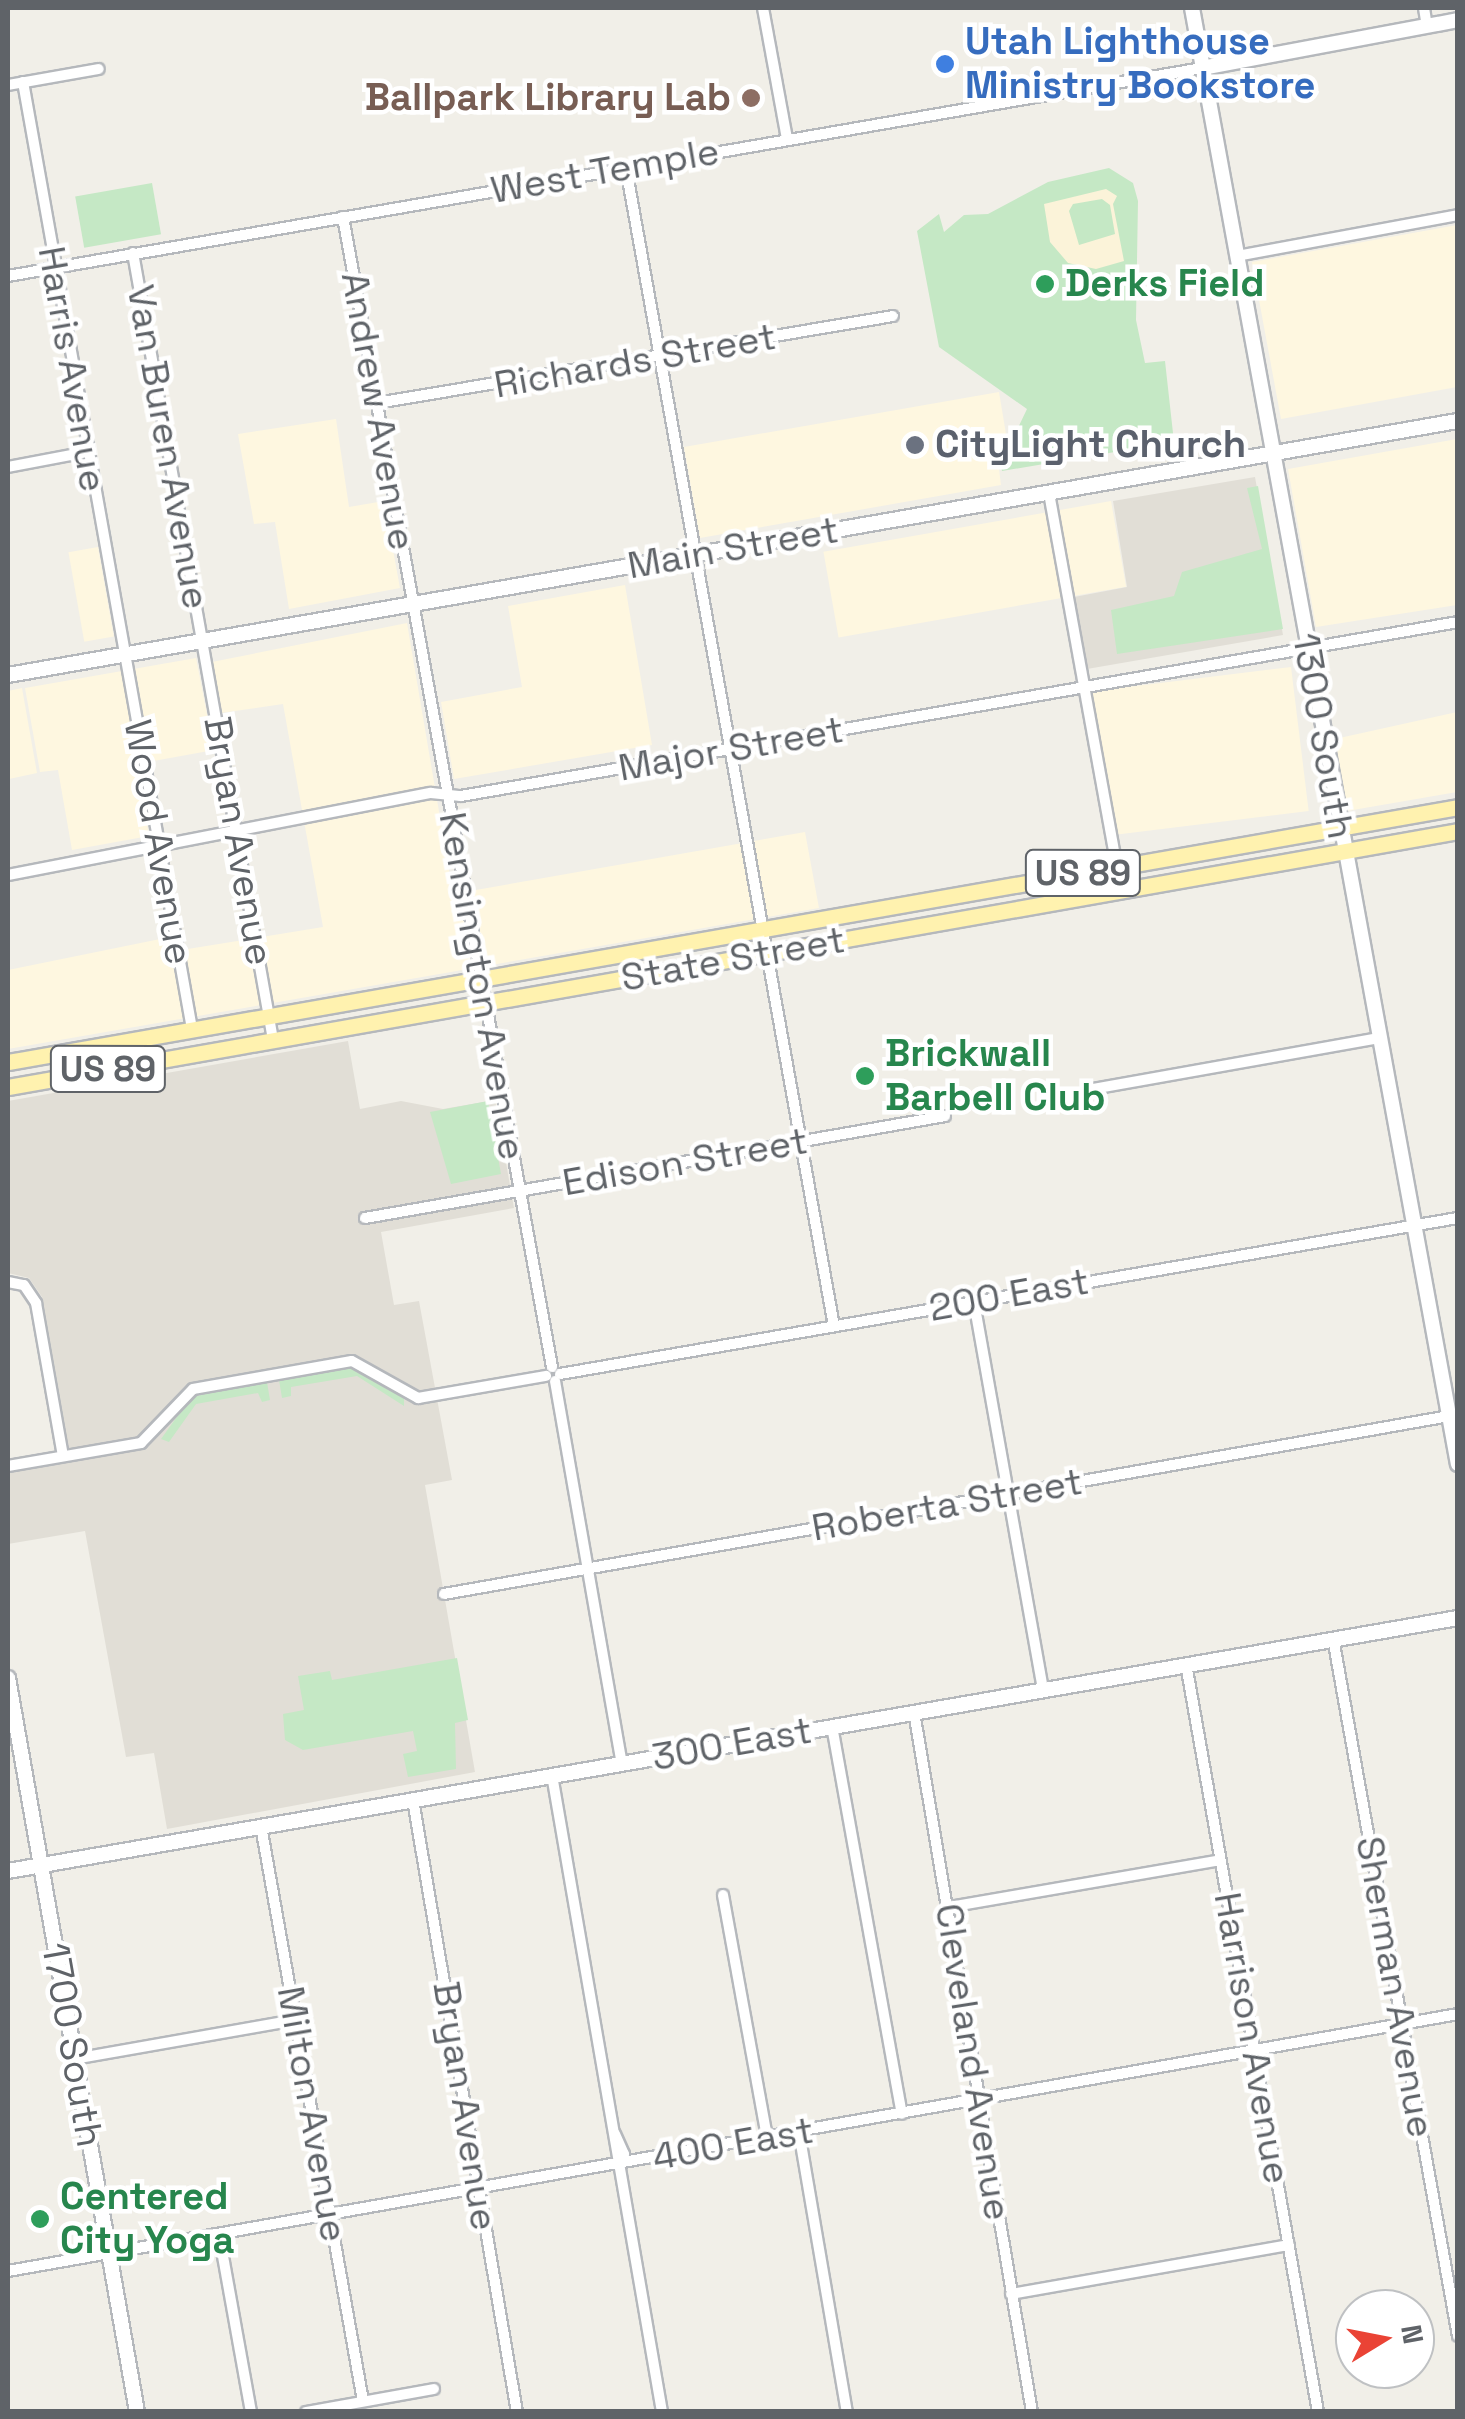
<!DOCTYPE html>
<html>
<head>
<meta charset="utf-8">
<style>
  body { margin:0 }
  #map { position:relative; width:1465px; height:2419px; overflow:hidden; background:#f1efe8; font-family:"Space Grotesk",sans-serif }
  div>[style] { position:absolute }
  .commercial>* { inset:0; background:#fef7e0; transform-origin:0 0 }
  .education>* { inset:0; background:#e1ded6 }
  .green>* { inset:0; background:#c5e8c5; transform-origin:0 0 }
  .sand>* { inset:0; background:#fbf3d9 }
  .roads { filter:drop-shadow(2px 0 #b5b8bc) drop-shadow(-2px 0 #b5b8bc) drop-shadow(0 2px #b5b8bc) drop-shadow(0 -2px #b5b8bc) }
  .street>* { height:10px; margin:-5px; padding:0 5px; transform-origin:5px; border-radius:5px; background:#fff }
  .secondary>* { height:14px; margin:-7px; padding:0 7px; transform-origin:7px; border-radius:7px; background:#fff }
  .primary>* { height:15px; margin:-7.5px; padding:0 7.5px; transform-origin:7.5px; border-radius:7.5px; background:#fff2af }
  .dots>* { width:28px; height:28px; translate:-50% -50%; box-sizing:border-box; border:5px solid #fff; border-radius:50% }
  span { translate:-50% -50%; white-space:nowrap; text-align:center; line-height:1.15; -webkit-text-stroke:9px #fff; paint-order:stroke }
  .shield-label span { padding:2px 8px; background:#fff; border:2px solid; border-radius:8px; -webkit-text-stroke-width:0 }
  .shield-label { font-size:35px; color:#5f6368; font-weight:700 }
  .shop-label { font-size:38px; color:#366cbe; font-weight:700 }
  .left { translate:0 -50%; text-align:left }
  .education-label { font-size:38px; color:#785e54; font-weight:700 }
  .right { translate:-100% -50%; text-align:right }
  .street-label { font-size:38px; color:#5f6368 }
  .leisure-label { font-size:38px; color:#27864d; font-weight:700 }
  .worship-label { font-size:38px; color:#5b616d; font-weight:700 }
  .frame { position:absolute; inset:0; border:10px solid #5f6368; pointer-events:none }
  .north { position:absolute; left:1335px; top:2289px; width:100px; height:100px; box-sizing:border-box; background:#fff; border:2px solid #bfc1c3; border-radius:50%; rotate:80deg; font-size:28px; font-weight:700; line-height:40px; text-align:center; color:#5f6368 }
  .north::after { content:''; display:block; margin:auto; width:35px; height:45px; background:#ea4335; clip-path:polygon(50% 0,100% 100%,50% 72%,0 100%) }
</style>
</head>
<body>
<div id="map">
  <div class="commercial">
    <div style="clip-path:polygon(1457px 225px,1457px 387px,1281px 419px,1252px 262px)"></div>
    <div style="clip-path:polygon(999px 392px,1010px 458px,998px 461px,1001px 485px,700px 538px,684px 447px)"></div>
    <div style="clip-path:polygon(336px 419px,349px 507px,384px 501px,400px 588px,289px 609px,275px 522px,254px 524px,238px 434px)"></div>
    <div style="clip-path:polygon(1457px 439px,1457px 605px,1316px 627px,1288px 469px)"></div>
    <div style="left:1111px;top:501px;width:87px;height:292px;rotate:80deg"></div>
    <div style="left:98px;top:547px;width:91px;height:30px;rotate:80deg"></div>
    <div style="clip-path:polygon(625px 585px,652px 745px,454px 779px,441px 702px,522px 687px,508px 606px)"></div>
    <div style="clip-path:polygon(407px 623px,453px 894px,805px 832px,819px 908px,8px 1049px,8px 970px,165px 938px,169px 952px,323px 927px,283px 704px,221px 713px,212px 662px)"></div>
    <div style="clip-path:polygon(196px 658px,214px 750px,137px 764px,149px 836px,72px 850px,58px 770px,40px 772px,25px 688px)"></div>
    <div style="left:1291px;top:667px;width:145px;height:203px;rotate:83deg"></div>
    <div style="clip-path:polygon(22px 688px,37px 773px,9px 779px,8px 691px)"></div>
    <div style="clip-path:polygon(1457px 712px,1457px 792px,1347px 811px,1335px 739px)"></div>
  </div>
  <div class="education">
    <div style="clip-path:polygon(1255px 477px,1283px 635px,1087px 669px,1074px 597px,1127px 587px,1113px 501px)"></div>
    <div style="clip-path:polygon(348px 1041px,360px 1109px,401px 1101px,443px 1109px,495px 1100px,514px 1208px,381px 1232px,394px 1305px,419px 1301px,452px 1480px,425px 1485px,475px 1772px,167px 1829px,154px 1753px,126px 1757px,85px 1531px,8px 1544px,8px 1472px,71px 1461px,42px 1297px,29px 1278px,8px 1273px,8px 1101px)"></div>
  </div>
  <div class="green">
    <div style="clip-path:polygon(1109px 168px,1133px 183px,1138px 201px,1136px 320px,1145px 363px,1165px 361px,1174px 442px,1002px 471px,1000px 461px,1019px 457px,1016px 432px,1027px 409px,939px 347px,917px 231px,939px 214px,944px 232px,964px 215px,988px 214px,1048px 182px)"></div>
    <div style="left:152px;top:183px;width:52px;height:78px;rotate:80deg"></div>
    <div style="clip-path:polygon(1258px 486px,1283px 629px,1117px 654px,1111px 610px,1174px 596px,1182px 572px,1262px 549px,1247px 488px)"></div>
    <div style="clip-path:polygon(488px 1101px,501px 1174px,451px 1184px,430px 1112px)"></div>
    <div style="clip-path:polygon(358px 1367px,404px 1397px,404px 1406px,357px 1376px,291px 1387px,291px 1396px,282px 1398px,279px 1380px)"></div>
    <div style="clip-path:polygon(267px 1382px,270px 1400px,262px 1402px,258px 1393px,196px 1404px,169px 1442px,161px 1439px,191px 1397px)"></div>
    <div style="clip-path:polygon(457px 1658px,468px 1720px,455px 1723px,456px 1769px,408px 1777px,403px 1754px,417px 1751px,413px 1731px,303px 1750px,285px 1740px,283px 1714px,304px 1710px,298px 1676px,330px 1671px,332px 1680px)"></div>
  </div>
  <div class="sand">
    <div style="clip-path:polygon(evenodd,1106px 189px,1117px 196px,1113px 204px,1124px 261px,1096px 269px,1068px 263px,1050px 242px,1044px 204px,1106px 189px,1102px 199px,1110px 205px,1115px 234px,1079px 245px,1069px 211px,1073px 204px,1102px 199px)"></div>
  </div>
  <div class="roads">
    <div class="street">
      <div style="left:763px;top:8px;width:133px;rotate:79.6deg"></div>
      <div style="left:1424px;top:8px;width:18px;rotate:81deg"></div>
      <div style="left:23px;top:82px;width:962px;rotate:79.88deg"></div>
      <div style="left:8px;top:85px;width:92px;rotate:-10deg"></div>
      <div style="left:626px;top:168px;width:1177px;rotate:79.82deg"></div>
      <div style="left:343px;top:217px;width:1169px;rotate:79.7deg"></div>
      <div style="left:133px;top:253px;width:799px;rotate:79.91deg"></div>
      <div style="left:1237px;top:256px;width:225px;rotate:-10.5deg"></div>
      <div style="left:8px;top:276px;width:1212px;rotate:-9.88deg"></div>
      <div style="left:377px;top:403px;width:523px;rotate:-9.57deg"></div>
      <div style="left:8px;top:467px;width:80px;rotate:-10.8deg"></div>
      <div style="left:1049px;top:493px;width:380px;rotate:79.7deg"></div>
      <div style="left:8px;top:875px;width:431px;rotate:-11deg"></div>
      <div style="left:431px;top:793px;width:30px;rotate:6deg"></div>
      <div style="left:461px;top:796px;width:1012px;rotate:-9.9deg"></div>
      <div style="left:1087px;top:1090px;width:296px;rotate:-10.1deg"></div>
      <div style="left:365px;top:1218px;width:589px;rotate:-9.97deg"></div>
      <div style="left:8px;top:1282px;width:16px;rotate:11deg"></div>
      <div style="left:24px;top:1285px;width:22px;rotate:56deg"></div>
      <div style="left:36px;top:1303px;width:155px;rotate:80deg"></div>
      <div style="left:974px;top:1302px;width:393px;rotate:79.9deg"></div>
      <div style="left:560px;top:1374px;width:911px;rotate:-9.86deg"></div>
      <div style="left:555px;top:1381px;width:388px;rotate:80.1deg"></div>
      <div style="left:8px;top:1466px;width:135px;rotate:-9.8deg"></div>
      <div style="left:141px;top:1443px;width:75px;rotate:-46.1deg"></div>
      <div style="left:193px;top:1389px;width:161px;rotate:-10deg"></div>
      <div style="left:352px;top:1361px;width:76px;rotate:29.3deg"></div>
      <div style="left:418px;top:1398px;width:130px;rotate:-9.8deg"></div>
      <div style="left:444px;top:1594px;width:1021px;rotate:-10.04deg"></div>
      <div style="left:1333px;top:1638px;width:709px;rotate:79.85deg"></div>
      <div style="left:1186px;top:1664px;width:760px;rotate:79.99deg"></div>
      <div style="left:914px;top:1712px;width:710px;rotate:80.43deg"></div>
      <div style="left:832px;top:1726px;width:394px;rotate:79.8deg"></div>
      <div style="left:552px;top:1775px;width:646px;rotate:80.2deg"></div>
      <div style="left:413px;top:1800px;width:621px;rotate:80.36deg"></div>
      <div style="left:261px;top:1826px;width:584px;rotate:79.94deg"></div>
      <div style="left:723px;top:1895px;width:246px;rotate:79.7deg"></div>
      <div style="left:949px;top:1907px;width:275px;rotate:-9.8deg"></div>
      <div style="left:74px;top:2059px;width:224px;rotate:-10deg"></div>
      <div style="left:799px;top:2132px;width:284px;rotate:80.3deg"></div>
      <div style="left:615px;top:2134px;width:22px;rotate:66deg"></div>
      <div style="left:624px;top:2154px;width:11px;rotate:117deg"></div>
      <div style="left:219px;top:2234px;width:181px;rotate:79.8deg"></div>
      <div style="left:8px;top:2271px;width:1473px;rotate:-10.05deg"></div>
      <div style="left:1011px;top:2294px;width:282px;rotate:-10deg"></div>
      <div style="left:306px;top:2412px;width:130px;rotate:-10.2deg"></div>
    </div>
    <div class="secondary">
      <div style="left:1192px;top:8px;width:1480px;rotate:79.65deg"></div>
      <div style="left:1202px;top:68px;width:260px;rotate:-10.6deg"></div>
      <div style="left:8px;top:675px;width:1472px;rotate:-9.94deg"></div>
      <div style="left:8px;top:1678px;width:745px;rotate:80.03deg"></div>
      <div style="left:8px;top:1871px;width:1472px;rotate:-9.9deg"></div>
    </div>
    <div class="primary">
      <div style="left:8px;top:1062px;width:1472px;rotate:-9.97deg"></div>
      <div style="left:8px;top:1087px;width:1472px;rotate:-10.01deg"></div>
    </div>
  </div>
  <div class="dots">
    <div style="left:945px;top:64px;background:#3f7fe0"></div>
    <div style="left:751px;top:98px;background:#8d6e63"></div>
    <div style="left:1045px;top:284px;background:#2e9e5b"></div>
    <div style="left:915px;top:445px;background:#6b7280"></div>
    <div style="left:865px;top:1076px;background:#2e9e5b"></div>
    <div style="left:40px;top:2219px;background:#2e9e5b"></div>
  </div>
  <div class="shield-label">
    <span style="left:1083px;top:873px">US 89</span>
    <span style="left:108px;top:1069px">US 89</span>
  </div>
  <div class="shop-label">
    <span class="left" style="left:965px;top:64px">Utah Lighthouse<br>Ministry Bookstore</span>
  </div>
  <div class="education-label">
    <span class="right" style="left:731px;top:98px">Ballpark Library Lab</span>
  </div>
  <div class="street-label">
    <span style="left:605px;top:171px;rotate:-10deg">West Temple</span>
    <span style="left:635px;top:361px;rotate:-10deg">Richards Street</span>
    <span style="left:72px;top:369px;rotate:80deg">Harris Avenue</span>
    <span style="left:378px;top:411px;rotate:80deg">Andrew Avenue</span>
    <span style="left:168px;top:447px;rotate:80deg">Van Buren Avenue</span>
    <span style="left:733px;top:548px;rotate:-10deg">Main Street</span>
    <span style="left:1323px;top:736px;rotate:80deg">1300 South</span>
    <span style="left:731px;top:749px;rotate:-10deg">Major Street</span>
    <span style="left:238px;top:841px;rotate:80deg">Bryan Avenue</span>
    <span style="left:158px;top:842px;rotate:80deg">Wood Avenue</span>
    <span style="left:733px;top:959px;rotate:-10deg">State Street</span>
    <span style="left:482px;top:986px;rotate:80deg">Kensington Avenue</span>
    <span style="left:685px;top:1162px;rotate:-10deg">Edison Street</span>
    <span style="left:1009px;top:1295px;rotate:-10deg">200 East</span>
    <span style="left:947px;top:1505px;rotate:-10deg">Roberta Street</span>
    <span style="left:732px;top:1744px;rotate:-10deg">300 East</span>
    <span style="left:1395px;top:1987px;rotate:80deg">Sherman Avenue</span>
    <span style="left:1252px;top:2038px;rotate:80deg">Harrison Avenue</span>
    <span style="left:72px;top:2045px;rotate:80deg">1700 South</span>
    <span style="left:973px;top:2062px;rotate:81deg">Cleveland Avenue</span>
    <span style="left:465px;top:2106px;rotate:81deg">Bryan Avenue</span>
    <span style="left:312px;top:2114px;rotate:80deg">Milton Avenue</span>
    <span style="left:733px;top:2144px;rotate:-10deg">400 East</span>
  </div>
  <div class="leisure-label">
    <span class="left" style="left:1065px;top:284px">Derks Field</span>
    <span class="left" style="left:885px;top:1076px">Brickwall<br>Barbell Club</span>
    <span class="left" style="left:60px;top:2219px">Centered<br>City Yoga</span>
  </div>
  <div class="worship-label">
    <span class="left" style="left:935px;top:445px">CityLight Church</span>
  </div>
  <div class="frame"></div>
  <div class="north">N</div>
</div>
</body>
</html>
